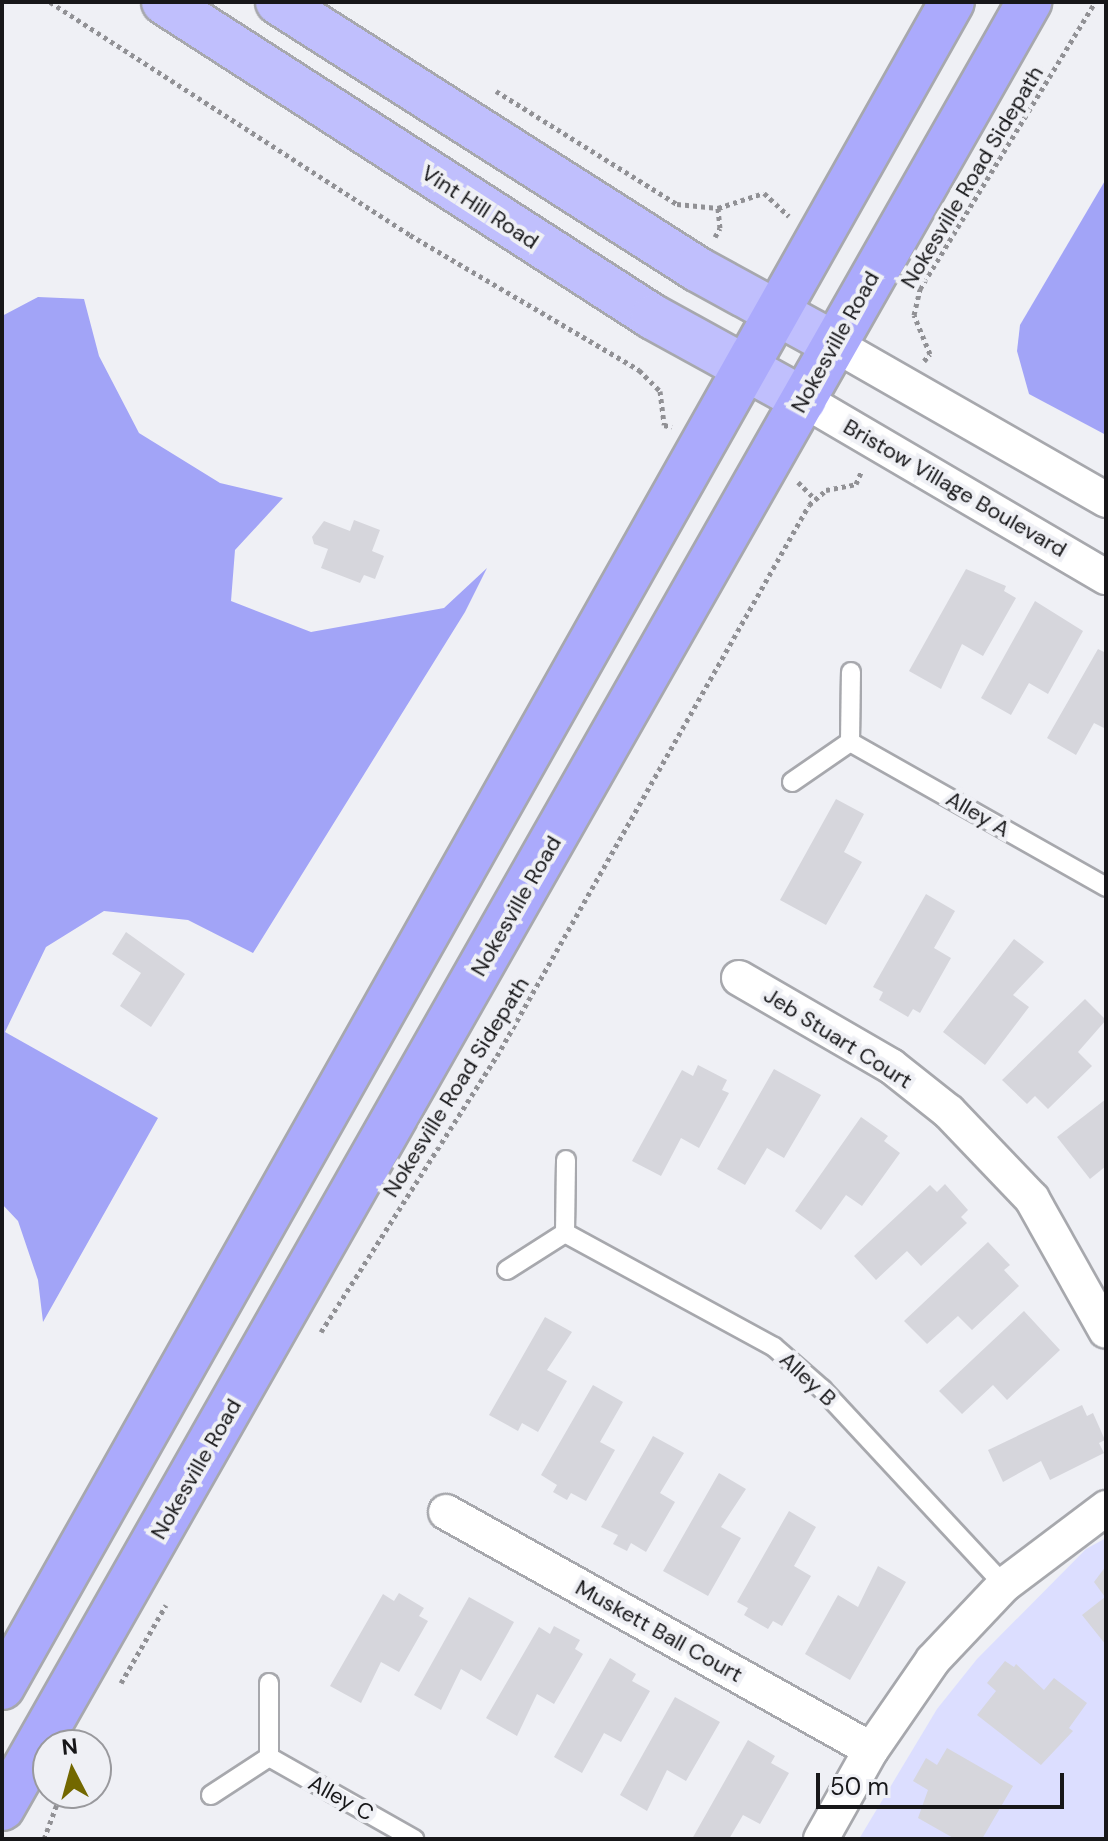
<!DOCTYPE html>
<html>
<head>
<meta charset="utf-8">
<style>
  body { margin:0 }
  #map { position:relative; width:1108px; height:1841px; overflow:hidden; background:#eff0f5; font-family:"DM Sans",sans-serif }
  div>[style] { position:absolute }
  .green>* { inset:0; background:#dcdeff }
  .forest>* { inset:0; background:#a2a4f7 }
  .building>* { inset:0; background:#d6d6dc }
  .path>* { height:5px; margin-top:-2.5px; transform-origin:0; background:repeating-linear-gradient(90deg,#919195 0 4px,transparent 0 8px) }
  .roads { filter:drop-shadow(2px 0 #a7a8ad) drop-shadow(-2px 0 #a7a8ad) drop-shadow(0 2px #a7a8ad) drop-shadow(0 -2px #a7a8ad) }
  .service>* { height:18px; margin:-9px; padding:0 9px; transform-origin:9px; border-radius:9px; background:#fff }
  .minor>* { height:34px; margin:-17px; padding:0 17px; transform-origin:17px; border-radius:17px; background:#fff }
  .primary>* { height:44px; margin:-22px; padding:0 22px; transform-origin:22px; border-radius:22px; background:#c0bffd }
  .trunk>* { height:44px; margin:-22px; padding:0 22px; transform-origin:22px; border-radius:22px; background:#abaafc }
  span { translate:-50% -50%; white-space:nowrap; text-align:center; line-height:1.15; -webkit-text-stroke:8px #eff0f5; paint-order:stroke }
  .street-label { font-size:22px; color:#171719 }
  .frame { position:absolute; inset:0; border:4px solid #171719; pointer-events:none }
  .north { position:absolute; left:32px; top:1729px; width:80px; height:80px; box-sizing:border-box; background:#eff0f5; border:2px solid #99999d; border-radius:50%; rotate:354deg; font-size:22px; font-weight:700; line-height:32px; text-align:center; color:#171719 }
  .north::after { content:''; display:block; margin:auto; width:28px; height:36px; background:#736800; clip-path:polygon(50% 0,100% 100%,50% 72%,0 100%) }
  .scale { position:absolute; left:816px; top:1773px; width:248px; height:36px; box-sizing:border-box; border:4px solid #171719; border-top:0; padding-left:10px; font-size:24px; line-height:28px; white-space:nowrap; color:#171719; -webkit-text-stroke:6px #eff0f5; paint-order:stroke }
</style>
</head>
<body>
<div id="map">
  <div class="green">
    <div style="clip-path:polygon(1106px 1538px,1106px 1839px,859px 1839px,937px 1709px,977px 1659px,1086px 1549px)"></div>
  </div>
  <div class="forest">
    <div style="clip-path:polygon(1106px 179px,1106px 435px,1029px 394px,1017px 351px,1020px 325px)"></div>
    <div style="clip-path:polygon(38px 297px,84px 299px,99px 356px,139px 433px,220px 483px,283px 498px,235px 550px,231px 601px,311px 632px,444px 608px,487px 568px,465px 612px,253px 953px,188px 920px,104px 911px,46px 947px,5px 1032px,158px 1118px,43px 1322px,38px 1280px,18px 1221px,2px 1204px,2px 316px)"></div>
  </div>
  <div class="building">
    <div style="clip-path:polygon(354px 520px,380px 530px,372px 551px,384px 556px,375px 579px,364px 575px,360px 583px,321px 568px,328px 549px,314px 544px,312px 537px,324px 521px,350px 531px)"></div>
    <div style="clip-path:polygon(966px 569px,1006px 586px,1004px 591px,1016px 598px,983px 656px,962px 644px,941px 689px,909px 671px)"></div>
    <div style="clip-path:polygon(1035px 601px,1083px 631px,1048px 694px,1029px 683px,1011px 715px,981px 698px)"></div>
    <div style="clip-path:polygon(1098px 649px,1106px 653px,1106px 729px,1094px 723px,1076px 755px,1047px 738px)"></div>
    <div style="clip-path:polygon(836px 799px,864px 814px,844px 852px,862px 862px,826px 925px,780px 900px)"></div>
    <div style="clip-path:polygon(926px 894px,955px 911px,934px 948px,951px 958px,920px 1013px,913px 1009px,908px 1017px,879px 1000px,883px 992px,873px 987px)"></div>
    <div style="clip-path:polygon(126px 932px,185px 974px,151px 1027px,120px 1006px,141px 973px,112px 954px)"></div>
    <div style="clip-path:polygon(1014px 939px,1044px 962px,1013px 995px,1029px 1007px,985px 1065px,943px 1032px)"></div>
    <div style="clip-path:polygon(1085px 999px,1106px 1020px,1078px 1052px,1092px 1066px,1048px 1109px,1035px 1096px,1027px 1104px,1002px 1080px)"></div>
    <div style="clip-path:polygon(698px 1065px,727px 1080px,722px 1090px,729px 1093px,699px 1148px,681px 1138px,661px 1176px,632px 1161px,682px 1070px,693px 1076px)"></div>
    <div style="clip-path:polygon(774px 1069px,821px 1095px,784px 1158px,767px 1148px,745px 1185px,717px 1169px)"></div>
    <div style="clip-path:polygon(1106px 1099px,1106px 1166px,1090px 1179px,1057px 1137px)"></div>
    <div style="clip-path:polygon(861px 1117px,888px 1136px,884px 1141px,900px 1153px,862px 1206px,846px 1195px,821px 1230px,795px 1211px)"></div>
    <div style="clip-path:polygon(945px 1184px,968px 1210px,961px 1217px,967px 1223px,921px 1266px,907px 1251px,876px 1280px,854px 1256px,930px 1185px,937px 1192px)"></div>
    <div style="clip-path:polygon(988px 1242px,1010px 1265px,1004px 1270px,1019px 1286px,972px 1330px,958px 1316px,927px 1344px,904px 1321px)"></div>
    <div style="clip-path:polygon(1024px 1311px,1060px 1350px,1007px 1400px,993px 1385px,962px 1414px,939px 1391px)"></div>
    <div style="clip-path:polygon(545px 1317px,572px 1332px,547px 1370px,567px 1381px,538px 1432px,522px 1423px,518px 1431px,489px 1415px)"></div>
    <div style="clip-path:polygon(593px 1385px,623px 1402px,600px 1442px,615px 1450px,586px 1501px,571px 1493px,567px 1500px,553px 1492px,557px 1485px,541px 1475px)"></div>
    <div style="clip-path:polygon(1082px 1405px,1087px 1416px,1093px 1413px,1105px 1440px,1099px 1443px,1104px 1453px,1050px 1480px,1041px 1461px,1003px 1482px,988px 1450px)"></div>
    <div style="clip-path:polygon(653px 1436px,684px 1453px,660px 1493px,675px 1502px,646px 1552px,631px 1543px,627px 1551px,613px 1544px,618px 1535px,601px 1527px)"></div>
    <div style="clip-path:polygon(719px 1473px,746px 1489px,721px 1527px,741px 1538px,708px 1596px,663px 1571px)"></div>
    <div style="clip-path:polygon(789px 1511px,816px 1527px,794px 1566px,811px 1576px,782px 1626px,773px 1621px,768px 1629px,744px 1615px,748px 1608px,737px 1602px)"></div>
    <div style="clip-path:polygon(878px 1566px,906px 1582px,850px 1680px,805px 1654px,838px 1595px,858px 1607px)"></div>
    <div style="clip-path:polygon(1106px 1566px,1106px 1645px,1082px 1615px,1105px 1597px,1094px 1582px)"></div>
    <div style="clip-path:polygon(399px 1593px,424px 1608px,419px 1616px,428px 1621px,399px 1672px,381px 1662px,361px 1703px,330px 1686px,383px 1594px,394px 1601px)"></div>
    <div style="clip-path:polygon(469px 1597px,514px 1622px,481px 1681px,461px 1669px,441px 1710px,414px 1695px)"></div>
    <div style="clip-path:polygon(554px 1626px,580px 1640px,575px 1649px,583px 1654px,554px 1704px,537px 1694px,517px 1736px,486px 1718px,539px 1627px,550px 1634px)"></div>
    <div style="clip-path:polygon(610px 1658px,636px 1674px,632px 1681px,650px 1691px,621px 1742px,604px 1733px,582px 1773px,554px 1757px)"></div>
    <div style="clip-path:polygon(1005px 1661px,1014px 1667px,1016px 1664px,1044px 1690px,1054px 1678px,1087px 1703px,1069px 1728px,1073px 1731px,1041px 1765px,977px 1715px,996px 1691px,987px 1683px)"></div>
    <div style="clip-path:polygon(675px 1697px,720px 1722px,686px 1781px,667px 1770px,647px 1811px,620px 1795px)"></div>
    <div style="clip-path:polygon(748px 1740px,775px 1756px,771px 1763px,789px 1773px,760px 1824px,743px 1815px,729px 1839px,692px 1839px)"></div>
    <div style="clip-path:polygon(947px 1748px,1013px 1786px,982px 1839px,955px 1839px,918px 1818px,928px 1790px,913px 1781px,926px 1758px,937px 1765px)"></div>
  </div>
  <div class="path">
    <div style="left:50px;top:2px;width:429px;rotate:32.9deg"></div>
    <div style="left:410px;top:235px;width:266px;rotate:30.5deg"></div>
    <div style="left:639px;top:370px;width:30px;rotate:45deg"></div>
    <div style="left:660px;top:391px;width:34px;rotate:83deg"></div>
    <div style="left:664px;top:425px;width:8px;rotate:14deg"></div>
    <div style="left:496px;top:91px;width:213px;rotate:32deg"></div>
    <div style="left:677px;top:204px;width:41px;rotate:5.6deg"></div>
    <div style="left:718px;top:208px;width:48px;rotate:-18.1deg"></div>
    <div style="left:764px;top:193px;width:34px;rotate:43deg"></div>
    <div style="left:715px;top:237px;width:10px;rotate:-61deg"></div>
    <div style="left:720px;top:228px;width:20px;rotate:-96deg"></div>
    <div style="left:924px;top:361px;width:9px;rotate:-49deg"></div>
    <div style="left:930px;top:354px;width:42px;rotate:-112.3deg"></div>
    <div style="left:914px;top:315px;width:27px;rotate:-77deg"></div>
    <div style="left:920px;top:289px;width:336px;rotate:-58.6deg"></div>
    <div style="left:798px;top:482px;width:23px;rotate:45deg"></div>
    <div style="left:321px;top:1332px;width:327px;rotate:-57.5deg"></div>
    <div style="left:497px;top:1056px;width:633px;rotate:-60.48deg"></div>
    <div style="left:809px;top:505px;width:23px;rotate:-41deg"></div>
    <div style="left:826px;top:490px;width:31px;rotate:-11deg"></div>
    <div style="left:856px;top:484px;width:15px;rotate:-67deg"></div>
    <div style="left:121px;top:1683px;width:90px;rotate:-60deg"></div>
    <div style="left:86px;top:1745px;width:13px;rotate:-61deg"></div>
    <div style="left:44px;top:1839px;width:49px;rotate:-69.7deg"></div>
  </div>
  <div class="roads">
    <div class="service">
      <div style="left:850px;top:742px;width:294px;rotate:29.5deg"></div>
      <div style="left:792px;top:782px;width:70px;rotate:-34.6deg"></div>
      <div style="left:850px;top:742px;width:70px;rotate:-89.2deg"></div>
      <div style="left:565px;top:1233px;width:238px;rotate:28.6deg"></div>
      <div style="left:774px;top:1347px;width:64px;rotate:41.2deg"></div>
      <div style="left:822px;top:1389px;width:267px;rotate:47.1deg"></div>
      <div style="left:507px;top:1270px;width:69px;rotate:-32.5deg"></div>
      <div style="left:565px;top:1233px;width:73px;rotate:-89.2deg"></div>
      <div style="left:269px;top:1757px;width:167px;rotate:29.5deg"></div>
      <div style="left:211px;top:1795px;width:69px;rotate:-33.2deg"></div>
      <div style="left:269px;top:1757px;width:74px;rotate:-90deg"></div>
    </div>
    <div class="minor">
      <div style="left:834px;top:344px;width:314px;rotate:29.8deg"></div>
      <div style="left:804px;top:400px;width:350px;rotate:30.4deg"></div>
      <div style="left:739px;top:978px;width:176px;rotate:30.1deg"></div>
      <div style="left:891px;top:1066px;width:74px;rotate:38.4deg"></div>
      <div style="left:949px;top:1112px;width:120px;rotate:46.3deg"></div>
      <div style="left:1032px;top:1199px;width:151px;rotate:60.7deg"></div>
      <div style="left:446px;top:1512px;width:487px;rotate:29.2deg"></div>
      <div style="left:821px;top:1839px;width:102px;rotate:-60.7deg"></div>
      <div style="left:871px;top:1750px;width:109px;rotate:-55.4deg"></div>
      <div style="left:933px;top:1660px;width:103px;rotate:-46.6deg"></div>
      <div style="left:1004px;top:1585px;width:128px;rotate:-37deg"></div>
    </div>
    <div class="primary">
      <div style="left:164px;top:2px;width:582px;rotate:32.79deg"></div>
      <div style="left:653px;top:317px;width:172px;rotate:28.8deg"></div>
      <div style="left:278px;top:2px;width:497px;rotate:32.5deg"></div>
      <div style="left:697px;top:269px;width:156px;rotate:28.7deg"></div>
    </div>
    <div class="trunk">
      <div style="left:2px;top:1687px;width:1934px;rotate:-60.59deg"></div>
      <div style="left:2px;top:1808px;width:2078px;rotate:-60.37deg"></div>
    </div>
  </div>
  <div class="street-label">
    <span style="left:972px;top:177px;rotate:-59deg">Nokesville Road Sidepath</span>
    <span style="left:480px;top:207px;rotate:33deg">Vint Hill Road</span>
    <span style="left:835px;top:342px;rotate:-61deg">Nokesville Road</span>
    <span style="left:955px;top:488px;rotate:30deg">Bristow Village Boulevard</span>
    <span style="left:978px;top:814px;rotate:30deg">Alley A</span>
    <span style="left:516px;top:906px;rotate:-60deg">Nokesville Road</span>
    <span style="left:838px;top:1038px;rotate:32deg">Jeb Stuart Court</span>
    <span style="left:456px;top:1087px;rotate:-58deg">Nokesville Road Sidepath</span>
    <span style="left:808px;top:1379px;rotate:43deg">Alley B</span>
    <span style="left:196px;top:1469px;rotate:-60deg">Nokesville Road</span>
    <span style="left:659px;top:1631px;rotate:29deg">Muskett Ball Court</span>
    <span style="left:341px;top:1798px;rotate:29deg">Alley C</span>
  </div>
  <div class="frame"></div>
  <div class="north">N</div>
  <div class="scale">50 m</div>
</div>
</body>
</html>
